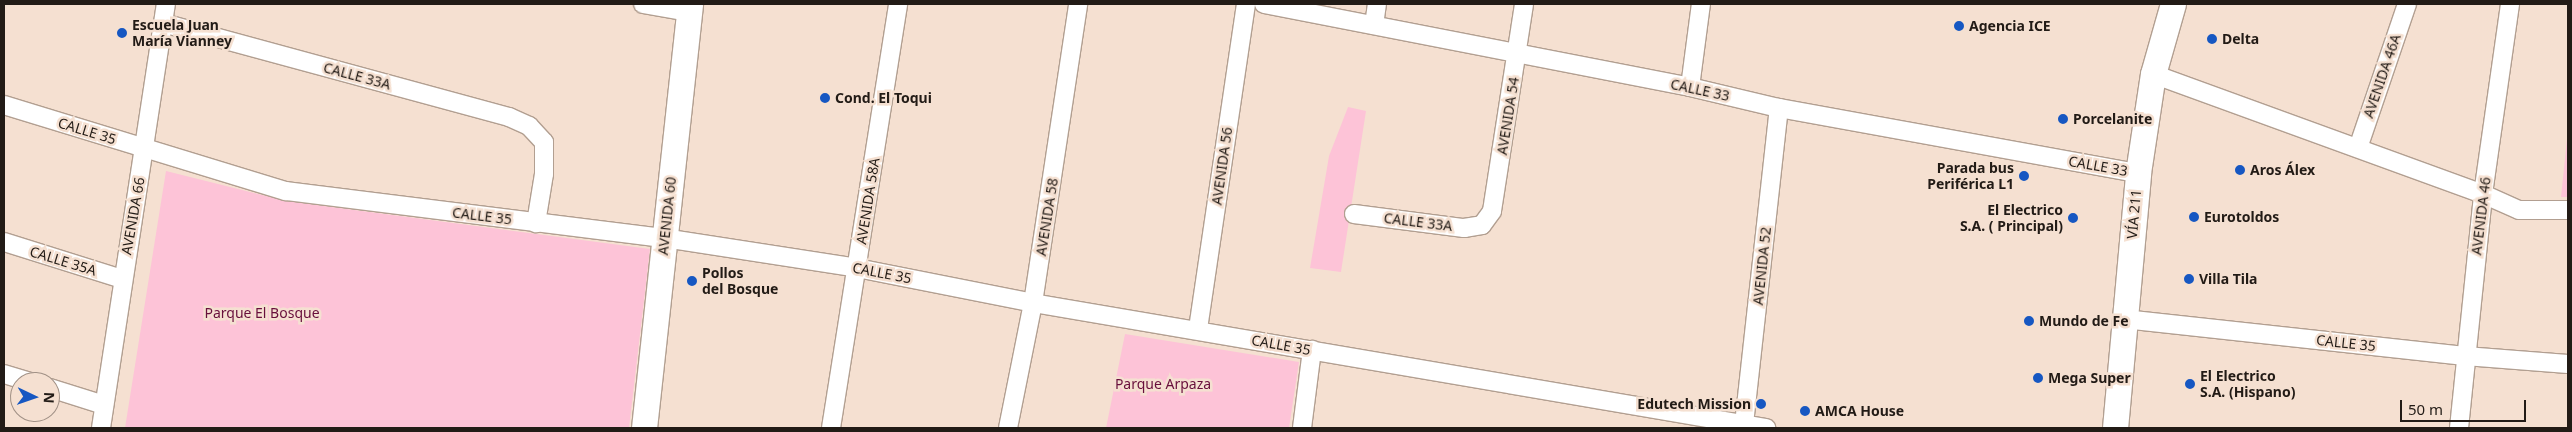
<!DOCTYPE html>
<html>
<head>
<meta charset="utf-8">
<style>
  body { margin:0 }
  #map { position:relative; width:2572px; height:432px; overflow:hidden; background:#f5e0d1; font-family:"Noto Sans",sans-serif }
  div>[style] { position:absolute }
  .green>* { inset:0; background:#fdc3d7 }
  .roads { filter:drop-shadow(1px 0 #b29f91) drop-shadow(-1px 0 #b29f91) drop-shadow(0 1px #b29f91) drop-shadow(0 -1px #b29f91) }
  .street>* { height:18px; margin:-9px; padding:0 9px; transform-origin:9px; border-radius:9px; background:#fff }
  .secondary>* { height:25px; margin:-12.5px; padding:0 12.5px; transform-origin:12.5px; border-radius:12.5px; background:#fff }
  .dots>* { width:14px; height:14px; translate:-50% -50%; box-sizing:border-box; border:2px solid #f5e0d1; border-radius:50% }
  span { translate:-50% -50%; white-space:nowrap; text-align:center; line-height:1.15; -webkit-text-stroke:5px #f5e0d1; paint-order:stroke }
  .poi-label { font-size:14px; color:#221b16; font-weight:700 }
  .left { translate:0 -50%; text-align:left }
  .right { translate:-100% -50%; text-align:right }
  .street-label { font-size:14px; color:#221b16 }
  .park-label { font-size:14px; color:#680f3c }
  .frame { position:absolute; inset:0; border:5px solid #221b16; pointer-events:none }
  .north { position:absolute; left:10px; top:372px; width:50px; height:50px; box-sizing:border-box; background:#f5e0d1; border:1px solid #a19186; border-radius:50%; rotate:93deg; font-size:14px; font-weight:700; line-height:20px; text-align:center; color:#221b16 }
  .north::after { content:''; display:block; margin:auto; width:18px; height:22px; background:#1657c2; clip-path:polygon(50% 0,100% 100%,50% 72%,0 100%) }
  .scale { position:absolute; left:2400px; top:400px; width:126px; height:22px; box-sizing:border-box; border:2px solid #221b16; border-top:0; padding-left:6px; font-size:15px; line-height:18px; white-space:nowrap; color:#221b16; -webkit-text-stroke:4px #f5e0d1; paint-order:stroke }
</style>
</head>
<body>
<div id="map">
  <div class="green">
    <div style="clip-path:polygon(1348px 107px,1366px 111px,1341px 272px,1310px 268px,1329px 156px)"></div>
    <div style="clip-path:polygon(2568px 129px,2568px 197px,2561px 197px)"></div>
    <div style="clip-path:polygon(166px 171px,286px 201px,650px 249px,629px 428px,125px 428px)"></div>
    <div style="clip-path:polygon(1125px 334px,1299px 362px,1289px 428px,1106px 428px)"></div>
  </div>
  <div class="roads">
    <div class="street">
      <div style="left:643px;top:4px;width:47px;rotate:9.9deg"></div>
      <div style="left:1264px;top:4px;width:434px;rotate:11deg"></div>
      <div style="left:1690px;top:87px;width:91px;rotate:13.3deg"></div>
      <div style="left:1779px;top:108px;width:365px;rotate:10.3deg"></div>
      <div style="left:163px;top:23px;width:359px;rotate:15.2deg"></div>
      <div style="left:509px;top:117px;width:22px;rotate:24deg"></div>
      <div style="left:529px;top:126px;width:22px;rotate:47deg"></div>
      <div style="left:544px;top:142px;width:32px;rotate:90deg"></div>
      <div style="left:544px;top:174px;width:50px;rotate:99.3deg"></div>
      <div style="left:1374px;top:25px;width:21px;rotate:-82deg"></div>
      <div style="left:2153px;top:74px;width:351px;rotate:20deg"></div>
      <div style="left:2483px;top:194px;width:39px;rotate:24deg"></div>
      <div style="left:2519px;top:210px;width:49px"></div>
      <div style="left:1690px;top:87px;width:84px;rotate:-82.5deg"></div>
      <div style="left:4px;top:105px;width:295px;rotate:17deg"></div>
      <div style="left:286px;top:191px;width:381px;rotate:7.1deg"></div>
      <div style="left:664px;top:238px;width:195px;rotate:8.8deg"></div>
      <div style="left:857px;top:268px;width:179px;rotate:11.2deg"></div>
      <div style="left:1033px;top:303px;width:744px;rotate:9.68deg"></div>
      <div style="left:2358px;top:148px;width:152px;rotate:-71.2deg"></div>
      <div style="left:1354px;top:214px;width:111px;rotate:7.3deg"></div>
      <div style="left:1464px;top:228px;width:18px;rotate:-9deg"></div>
      <div style="left:1482px;top:225px;width:17px;rotate:-54deg"></div>
      <div style="left:1492px;top:211px;width:209px;rotate:-81.2deg"></div>
      <div style="left:4px;top:242px;width:124px;rotate:17.4deg"></div>
      <div style="left:2124px;top:319px;width:343px;rotate:6.2deg"></div>
      <div style="left:2465px;top:356px;width:103px;rotate:4.4deg"></div>
      <div style="left:1198px;top:329px;width:329px;rotate:-81.6deg"></div>
      <div style="left:4px;top:374px;width:27px;rotate:17deg"></div>
      <div style="left:50px;top:388px;width:57px;rotate:17.5deg"></div>
      <div style="left:1744px;top:424px;width:318px;rotate:-83.7deg"></div>
      <div style="left:101px;top:428px;width:429px;rotate:-81.3deg"></div>
      <div style="left:831px;top:428px;width:429px;rotate:-81deg"></div>
      <div style="left:1008px;top:428px;width:127px;rotate:-78.7deg"></div>
      <div style="left:1033px;top:303px;width:302px;rotate:-81.4deg"></div>
      <div style="left:1302px;top:428px;width:79px;rotate:-82.7deg"></div>
      <div style="left:2459px;top:428px;width:235px;rotate:-84.1deg"></div>
      <div style="left:2483px;top:194px;width:192px;rotate:-81.9deg"></div>
    </div>
    <div class="secondary">
      <div style="left:644px;top:428px;width:426px;rotate:-83.8deg"></div>
      <div style="left:2115px;top:428px;width:256px;rotate:-84.8deg"></div>
      <div style="left:2138px;top:173px;width:100px;rotate:-81.4deg"></div>
      <div style="left:2153px;top:74px;width:73px;rotate:-74.1deg"></div>
    </div>
  </div>
  <div class="dots">
    <div style="left:1959px;top:26px;background:#1657c2"></div>
    <div style="left:122px;top:33px;background:#1657c2"></div>
    <div style="left:2212px;top:39px;background:#1657c2"></div>
    <div style="left:825px;top:98px;background:#1657c2"></div>
    <div style="left:2063px;top:119px;background:#1657c2"></div>
    <div style="left:2240px;top:170px;background:#1657c2"></div>
    <div style="left:2024px;top:176px;background:#1657c2"></div>
    <div style="left:2194px;top:217px;background:#1657c2"></div>
    <div style="left:2073px;top:218px;background:#1657c2"></div>
    <div style="left:2189px;top:279px;background:#1657c2"></div>
    <div style="left:692px;top:281px;background:#1657c2"></div>
    <div style="left:2029px;top:321px;background:#1657c2"></div>
    <div style="left:2038px;top:378px;background:#1657c2"></div>
    <div style="left:2190px;top:384px;background:#1657c2"></div>
    <div style="left:1761px;top:404px;background:#1657c2"></div>
    <div style="left:1805px;top:411px;background:#1657c2"></div>
  </div>
  <div class="poi-label">
    <span class="left" style="left:132px;top:33px">Escuela Juan<br>María Vianney</span>
    <span class="left" style="left:1969px;top:26px">Agencia ICE</span>
    <span class="left" style="left:2222px;top:39px">Delta</span>
    <span class="left" style="left:835px;top:98px">Cond. El Toqui</span>
    <span class="left" style="left:2073px;top:119px">Porcelanite</span>
    <span class="right" style="left:2014px;top:176px">Parada bus<br>Periférica L1</span>
    <span class="left" style="left:2250px;top:170px">Aros Álex</span>
    <span class="right" style="left:2063px;top:218px">El Electrico<br>S.A. ( Principal)</span>
    <span class="left" style="left:2204px;top:217px">Eurotoldos</span>
    <span class="left" style="left:702px;top:281px">Pollos<br>del Bosque</span>
    <span class="left" style="left:2199px;top:279px">Villa Tila</span>
    <span class="left" style="left:2039px;top:321px">Mundo de Fe</span>
    <span class="left" style="left:2200px;top:384px">El Electrico<br>S.A. (Hispano)</span>
    <span class="left" style="left:2048px;top:378px">Mega Super</span>
    <span class="right" style="left:1751px;top:404px">Edutech Mission</span>
    <span class="left" style="left:1815px;top:411px">AMCA House</span>
  </div>
  <div class="street-label">
    <span style="left:357px;top:76px;rotate:15deg">CALLE 33A</span>
    <span style="left:2382px;top:76px;rotate:-71deg">AVENIDA 46A</span>
    <span style="left:1700px;top:90px;rotate:12deg">CALLE 33</span>
    <span style="left:1508px;top:116px;rotate:-81deg">AVENIDA 54</span>
    <span style="left:87px;top:131px;rotate:17deg">CALLE 35</span>
    <span style="left:1222px;top:166px;rotate:-82deg">AVENIDA 56</span>
    <span style="left:2098px;top:166px;rotate:10deg">CALLE 33</span>
    <span style="left:868px;top:201px;rotate:-81deg">AVENIDA 58A</span>
    <span style="left:2134px;top:214px;rotate:-85deg">VÍA 211</span>
    <span style="left:133px;top:216px;rotate:-80deg">AVENIDA 66</span>
    <span style="left:482px;top:216px;rotate:7deg">CALLE 35</span>
    <span style="left:667px;top:216px;rotate:-84deg">AVENIDA 60</span>
    <span style="left:2481px;top:216px;rotate:-83deg">AVENIDA 46</span>
    <span style="left:1047px;top:217px;rotate:-81deg">AVENIDA 58</span>
    <span style="left:1418px;top:222px;rotate:7deg">CALLE 33A</span>
    <span style="left:63px;top:261px;rotate:17deg">CALLE 35A</span>
    <span style="left:1762px;top:266px;rotate:-84deg">AVENIDA 52</span>
    <span style="left:882px;top:273px;rotate:11deg">CALLE 35</span>
    <span style="left:2346px;top:343px;rotate:6deg">CALLE 35</span>
    <span style="left:1281px;top:345px;rotate:10deg">CALLE 35</span>
  </div>
  <div class="park-label">
    <span style="left:262px;top:313px">Parque El Bosque</span>
    <span style="left:1163px;top:384px">Parque Arpaza</span>
  </div>
  <div class="frame"></div>
  <div class="north">N</div>
  <div class="scale">50 m</div>
</div>
</body>
</html>
